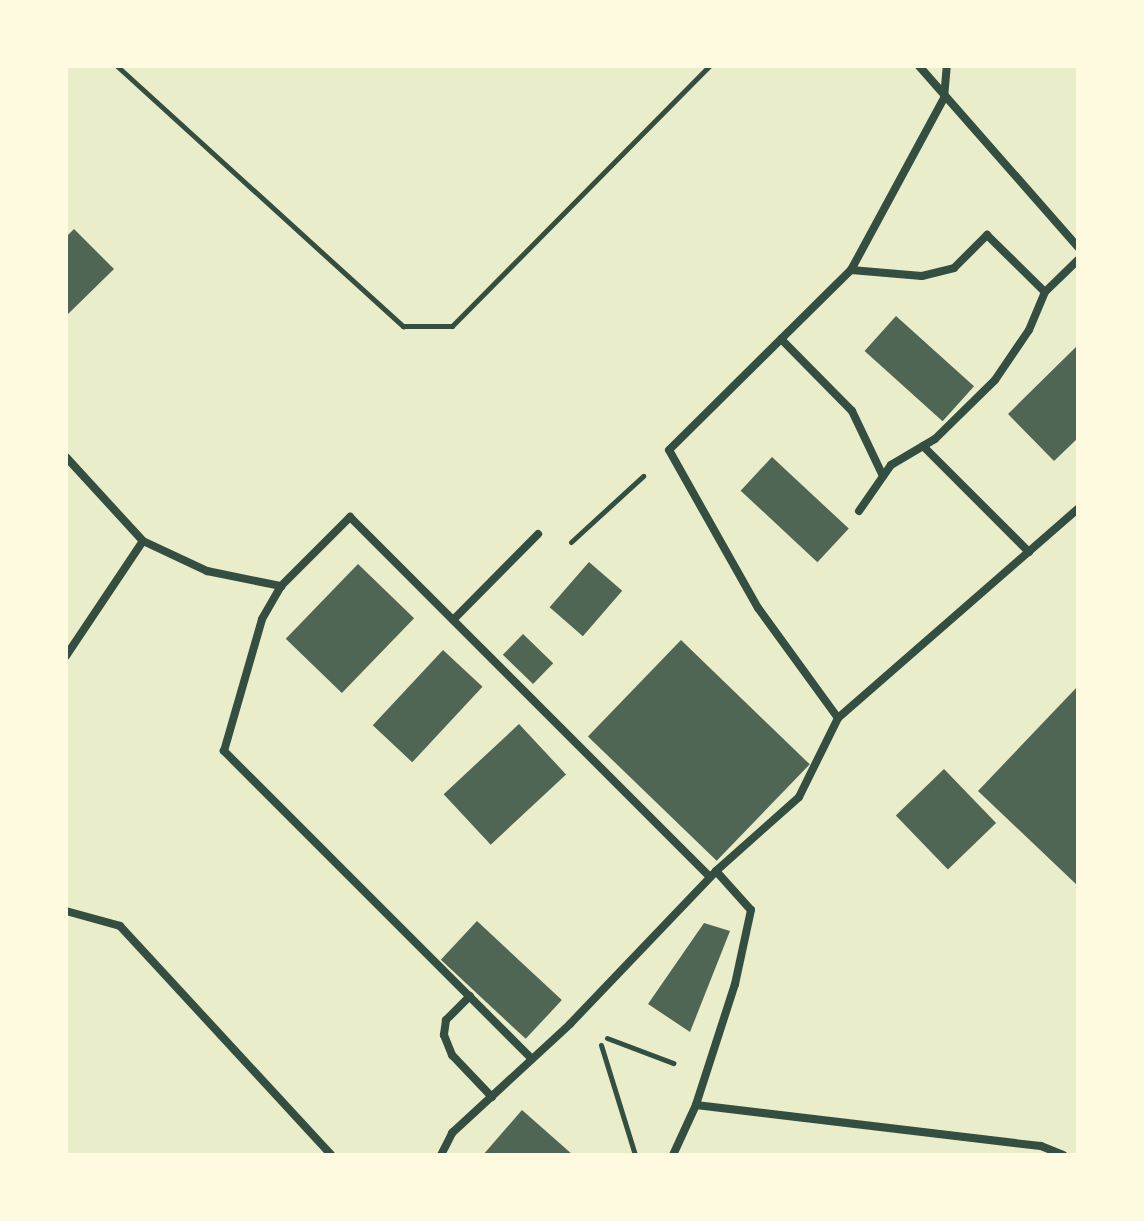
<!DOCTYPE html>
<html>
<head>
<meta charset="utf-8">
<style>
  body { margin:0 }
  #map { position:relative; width:1144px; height:1221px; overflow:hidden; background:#e9edc9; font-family:Bitter,serif }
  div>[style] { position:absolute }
  .building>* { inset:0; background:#4f6655; transform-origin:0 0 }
  .path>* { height:5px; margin:-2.5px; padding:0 2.5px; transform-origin:2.5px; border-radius:2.5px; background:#344e41 }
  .minor>* { height:8px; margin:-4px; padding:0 4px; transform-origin:4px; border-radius:4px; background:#344e41 }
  span { translate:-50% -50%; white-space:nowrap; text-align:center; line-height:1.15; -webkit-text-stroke:8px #fefae0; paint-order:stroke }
  .frame { position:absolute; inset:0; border:68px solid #fefae0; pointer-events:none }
</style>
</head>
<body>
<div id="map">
  <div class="building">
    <div style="clip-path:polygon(74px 229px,114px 269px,66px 316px,66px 237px)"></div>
    <div style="left:896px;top:316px;width:105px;height:47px;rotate:42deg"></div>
    <div style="clip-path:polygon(1078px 345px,1078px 438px,1054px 461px,1008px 414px)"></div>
    <div style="left:772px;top:457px;width:105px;height:46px;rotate:43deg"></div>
    <div style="left:589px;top:562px;width:44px;height:60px;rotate:41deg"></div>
    <div style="left:358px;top:564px;width:78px;height:104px;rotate:44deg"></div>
    <div style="left:523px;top:634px;width:42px;height:29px;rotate:44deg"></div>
    <div style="left:681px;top:640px;width:179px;height:134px;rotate:44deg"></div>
    <div style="left:443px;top:650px;width:54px;height:103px;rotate:43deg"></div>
    <div style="clip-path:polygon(1078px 686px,1078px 886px,978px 791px)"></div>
    <div style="left:519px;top:724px;width:69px;height:103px;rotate:47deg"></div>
    <div style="left:944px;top:769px;width:75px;height:67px;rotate:46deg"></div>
    <div style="left:477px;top:921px;width:116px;height:53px;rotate:43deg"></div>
    <div style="clip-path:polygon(704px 923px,730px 931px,690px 1032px,648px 1004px)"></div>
    <div style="clip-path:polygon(522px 1110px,573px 1155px,483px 1155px)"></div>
  </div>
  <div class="path">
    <div style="left:117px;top:66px;width:387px;rotate:42.3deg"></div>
    <div style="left:403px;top:326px;width:49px"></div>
    <div style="left:452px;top:326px;width:366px;rotate:-45.3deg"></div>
    <div style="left:571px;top:542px;width:98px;rotate:-42.5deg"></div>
    <div style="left:607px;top:1038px;width:71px;rotate:20.7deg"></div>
    <div style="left:601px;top:1045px;width:115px;rotate:72.8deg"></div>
  </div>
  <div class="minor">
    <div style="left:919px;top:66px;width:241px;rotate:48.7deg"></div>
    <div style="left:851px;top:270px;width:196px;rotate:-61.6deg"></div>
    <div style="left:944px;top:98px;width:32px;rotate:-85deg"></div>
    <div style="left:781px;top:339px;width:101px;rotate:45.4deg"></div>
    <div style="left:852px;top:411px;width:72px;rotate:64.5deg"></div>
    <div style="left:923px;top:446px;width:150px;rotate:45deg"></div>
    <div style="left:66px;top:457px;width:114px;rotate:47.5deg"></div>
    <div style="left:143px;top:541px;width:71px;rotate:25.1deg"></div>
    <div style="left:207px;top:571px;width:76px;rotate:11.5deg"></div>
    <div style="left:859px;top:511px;width:56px;rotate:-55.2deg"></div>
    <div style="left:891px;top:465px;width:51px;rotate:-30.6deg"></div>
    <div style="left:935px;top:439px;width:84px;rotate:-44.5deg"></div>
    <div style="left:995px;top:380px;width:60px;rotate:-55.8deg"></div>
    <div style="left:1029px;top:330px;width:41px;rotate:-67.2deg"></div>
    <div style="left:453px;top:620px;width:121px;rotate:-45.3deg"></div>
    <div style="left:66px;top:656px;width:138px;rotate:-56.2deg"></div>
    <div style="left:838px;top:718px;width:318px;rotate:-41.1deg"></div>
    <div style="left:716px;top:871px;width:111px;rotate:-41.7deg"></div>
    <div style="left:799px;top:797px;width:88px;rotate:-63.7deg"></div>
    <div style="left:838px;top:718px;width:136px;rotate:-126deg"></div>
    <div style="left:758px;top:608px;width:181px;rotate:-119.4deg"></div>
    <div style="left:669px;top:450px;width:256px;rotate:-44.7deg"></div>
    <div style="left:851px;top:270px;width:71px;rotate:4.8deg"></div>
    <div style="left:922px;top:276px;width:33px;rotate:-14deg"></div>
    <div style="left:954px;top:268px;width:47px;rotate:-45deg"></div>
    <div style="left:987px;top:235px;width:81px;rotate:44.5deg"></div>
    <div style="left:1045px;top:292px;width:46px;rotate:-44.1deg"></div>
    <div style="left:66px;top:911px;width:56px;rotate:15.5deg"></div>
    <div style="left:120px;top:926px;width:311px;rotate:47.3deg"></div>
    <div style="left:470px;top:996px;width:34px;rotate:135deg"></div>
    <div style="left:446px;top:1020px;width:15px;rotate:98deg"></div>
    <div style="left:444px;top:1035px;width:22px;rotate:68deg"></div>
    <div style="left:452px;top:1055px;width:58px;rotate:46.4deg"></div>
    <div style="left:532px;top:1059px;width:436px;rotate:-135deg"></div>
    <div style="left:224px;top:751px;width:137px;rotate:-73.9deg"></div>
    <div style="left:262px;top:619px;width:38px;rotate:-60deg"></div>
    <div style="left:281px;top:586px;width:98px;rotate:-45deg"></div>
    <div style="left:350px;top:517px;width:509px;rotate:45deg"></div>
    <div style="left:441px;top:1155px;width:25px;rotate:-63deg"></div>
    <div style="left:452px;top:1133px;width:161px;rotate:-42.7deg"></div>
    <div style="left:570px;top:1024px;width:211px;rotate:-46.3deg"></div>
    <div style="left:716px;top:871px;width:52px;rotate:48.1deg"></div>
    <div style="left:751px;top:910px;width:76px;rotate:102.2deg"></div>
    <div style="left:735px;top:984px;width:127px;rotate:107.9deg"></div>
    <div style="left:673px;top:1155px;width:55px;rotate:-65.3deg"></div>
    <div style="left:696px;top:1105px;width:347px;rotate:6.8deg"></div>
    <div style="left:1041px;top:1146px;width:24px;rotate:22deg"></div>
  </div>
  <div class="frame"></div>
</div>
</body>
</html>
